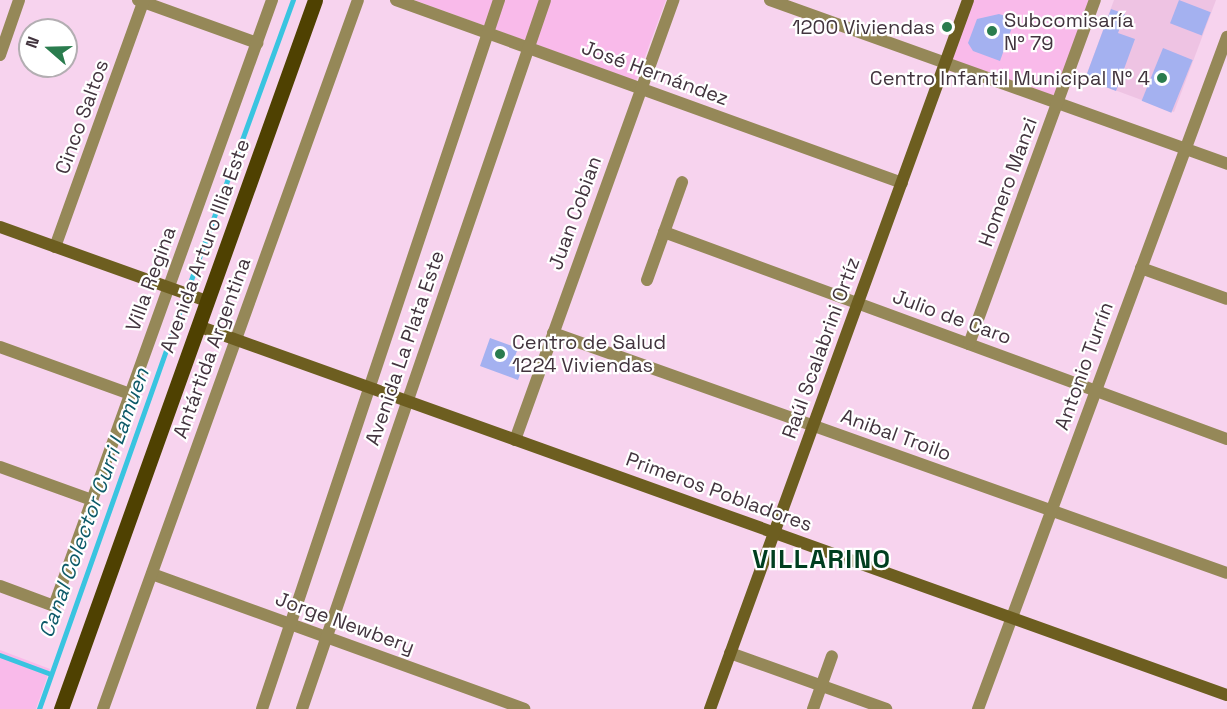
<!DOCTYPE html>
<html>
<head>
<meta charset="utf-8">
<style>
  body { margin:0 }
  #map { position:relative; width:1227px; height:709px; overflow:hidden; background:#f7d3ee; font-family:"Space Grotesk",sans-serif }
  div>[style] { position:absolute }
  .built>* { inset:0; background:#eec3e3 }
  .green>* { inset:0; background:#f9baea }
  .stream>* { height:4.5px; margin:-2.25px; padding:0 2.25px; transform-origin:2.25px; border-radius:2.25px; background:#39c4e0 }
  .building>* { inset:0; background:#a4b1f0; transform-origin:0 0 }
  .street>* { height:12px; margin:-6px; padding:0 6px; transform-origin:6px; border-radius:6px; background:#958858 }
  .secondary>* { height:12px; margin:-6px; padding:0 6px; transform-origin:6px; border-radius:6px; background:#6d5e20 }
  .primary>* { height:15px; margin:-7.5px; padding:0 7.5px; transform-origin:7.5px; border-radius:7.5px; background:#4f4101 }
  .dots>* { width:16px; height:16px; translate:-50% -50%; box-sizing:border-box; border:3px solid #fff; border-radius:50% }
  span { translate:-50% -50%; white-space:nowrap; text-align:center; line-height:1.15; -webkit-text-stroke:4.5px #fff; paint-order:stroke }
  .poi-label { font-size:20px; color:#42343e }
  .left { translate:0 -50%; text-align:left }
  .right { translate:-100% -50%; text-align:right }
  .street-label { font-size:20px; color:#42343e }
  .water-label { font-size:21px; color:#0d5a69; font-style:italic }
  .district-label { font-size:26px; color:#003e20; font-weight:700; letter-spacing:1.5px }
  .north { position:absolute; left:18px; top:18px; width:60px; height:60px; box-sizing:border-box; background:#fff; border:2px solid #b3aeb2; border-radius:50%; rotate:290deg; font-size:16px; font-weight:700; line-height:24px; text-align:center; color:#42343e }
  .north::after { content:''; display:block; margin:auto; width:21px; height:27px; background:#2a7c4e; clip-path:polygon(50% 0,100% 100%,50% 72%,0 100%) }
</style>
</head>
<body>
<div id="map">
  <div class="built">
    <div style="clip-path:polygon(1114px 0,1216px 0,1174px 112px,1085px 79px)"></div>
  </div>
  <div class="green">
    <div style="clip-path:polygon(414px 0,666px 0,636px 81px)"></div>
    <div style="clip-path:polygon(968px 0,1095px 0,1057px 103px,945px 63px)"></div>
    <div style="clip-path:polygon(0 650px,50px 669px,36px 709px,0 709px)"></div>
  </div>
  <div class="stream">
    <div style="left:191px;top:280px;width:298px;rotate:-70deg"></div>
    <div style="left:0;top:655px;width:54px;rotate:20.4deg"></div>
    <div style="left:39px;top:709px;width:425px;rotate:-70.5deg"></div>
  </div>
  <div class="building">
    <div style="left:1179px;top:0;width:34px;height:25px;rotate:21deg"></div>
    <div style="clip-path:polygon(1111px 9px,1125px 14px,1118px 33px,1135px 39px,1116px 91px,1085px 79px)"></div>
    <div style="clip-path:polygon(999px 14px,1015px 19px,1000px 61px,973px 51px,968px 43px,977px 19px)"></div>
    <div style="left:1163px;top:48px;width:32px;height:57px;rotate:22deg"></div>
    <div style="clip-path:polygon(490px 338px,518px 348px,514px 359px,524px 363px,518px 380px,480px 366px)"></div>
  </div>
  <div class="street">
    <div style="left:138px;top:0;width:127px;rotate:19.9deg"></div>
    <div style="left:396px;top:0;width:538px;rotate:19.88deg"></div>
    <div style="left:770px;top:0;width:486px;rotate:19.7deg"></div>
    <div style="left:0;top:55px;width:58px;rotate:-70.9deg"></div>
    <div style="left:664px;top:232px;width:600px;rotate:20.19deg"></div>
    <div style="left:55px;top:247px;width:263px;rotate:-70.2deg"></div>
    <div style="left:1141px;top:268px;width:91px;rotate:19.8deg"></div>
    <div style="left:647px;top:280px;width:104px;rotate:-70.3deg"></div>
    <div style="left:553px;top:333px;width:715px;rotate:19.6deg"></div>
    <div style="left:969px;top:344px;width:366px;rotate:-69.9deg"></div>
    <div style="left:0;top:347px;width:138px;rotate:19.9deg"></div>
    <div style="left:515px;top:440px;width:468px;rotate:-70.2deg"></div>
    <div style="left:0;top:467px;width:98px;rotate:19.7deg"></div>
    <div style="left:152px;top:574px;width:396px;rotate:19.9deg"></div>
    <div style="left:0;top:586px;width:58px;rotate:20.3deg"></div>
    <div style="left:54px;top:606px;width:644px;rotate:-70.21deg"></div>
    <div style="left:730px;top:653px;width:166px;rotate:19.7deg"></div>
    <div style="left:103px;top:709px;width:753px;rotate:-70.22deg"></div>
    <div style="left:262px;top:709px;width:748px;rotate:-71.52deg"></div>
    <div style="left:302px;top:709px;width:749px;rotate:-71.08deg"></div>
    <div style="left:813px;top:709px;width:56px;rotate:-70.3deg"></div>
    <div style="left:978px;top:709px;width:717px;rotate:-69.67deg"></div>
  </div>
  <div class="secondary">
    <div style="left:0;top:227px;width:220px;rotate:19.7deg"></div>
    <div style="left:198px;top:326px;width:1093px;rotate:19.73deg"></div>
    <div style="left:710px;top:709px;width:754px;rotate:-70deg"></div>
  </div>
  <div class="primary">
    <div style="left:61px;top:709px;width:753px;rotate:-70.29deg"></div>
  </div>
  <div class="dots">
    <div style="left:947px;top:27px;background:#2a7c4e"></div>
    <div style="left:992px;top:31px;background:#2a7c4e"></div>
    <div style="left:1162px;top:78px;background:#2a7c4e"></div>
    <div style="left:500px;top:354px;background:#2a7c4e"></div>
  </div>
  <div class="poi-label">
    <span class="left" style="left:1004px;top:32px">Subcomisaría<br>N° 79</span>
    <span class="right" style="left:935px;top:27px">1200 Viviendas</span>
    <span class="right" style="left:1150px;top:78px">Centro Infantil Municipal N° 4</span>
    <span class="left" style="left:512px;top:354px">Centro de Salud<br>1224 Viviendas</span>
  </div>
  <div class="street-label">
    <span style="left:655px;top:73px;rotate:20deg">José Hernández</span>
    <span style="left:82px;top:117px;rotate:-70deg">Cinco Saltos</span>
    <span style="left:1008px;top:182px;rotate:-70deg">Homero Manzi</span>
    <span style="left:575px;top:213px;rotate:-70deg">Juan Cobian</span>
    <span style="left:205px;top:246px;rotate:-70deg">Avenida Arturo Illia Este</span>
    <span style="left:151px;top:279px;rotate:-70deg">Villa Regina</span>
    <span style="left:952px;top:317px;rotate:20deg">Julio de Caro</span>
    <span style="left:212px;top:348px;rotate:-70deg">Antártida Argentina</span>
    <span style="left:405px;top:348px;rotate:-71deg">Avenida La Plata Este</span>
    <span style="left:821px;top:348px;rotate:-70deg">Raúl Scalabrini Ortíz</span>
    <span style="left:1084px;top:366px;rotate:-70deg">Antonio Turrín</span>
    <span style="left:896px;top:435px;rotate:20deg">Anibal Troilo</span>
    <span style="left:719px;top:492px;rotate:20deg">Primeros Pobladores</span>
    <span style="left:345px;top:623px;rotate:20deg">Jorge Newbery</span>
  </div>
  <div class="water-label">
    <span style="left:94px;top:503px;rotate:-70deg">Canal Colector Curri Lamuen</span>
  </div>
  <div class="district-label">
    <span style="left:822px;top:560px">VILLARINO</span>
  </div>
  <div class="north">N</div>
</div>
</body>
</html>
